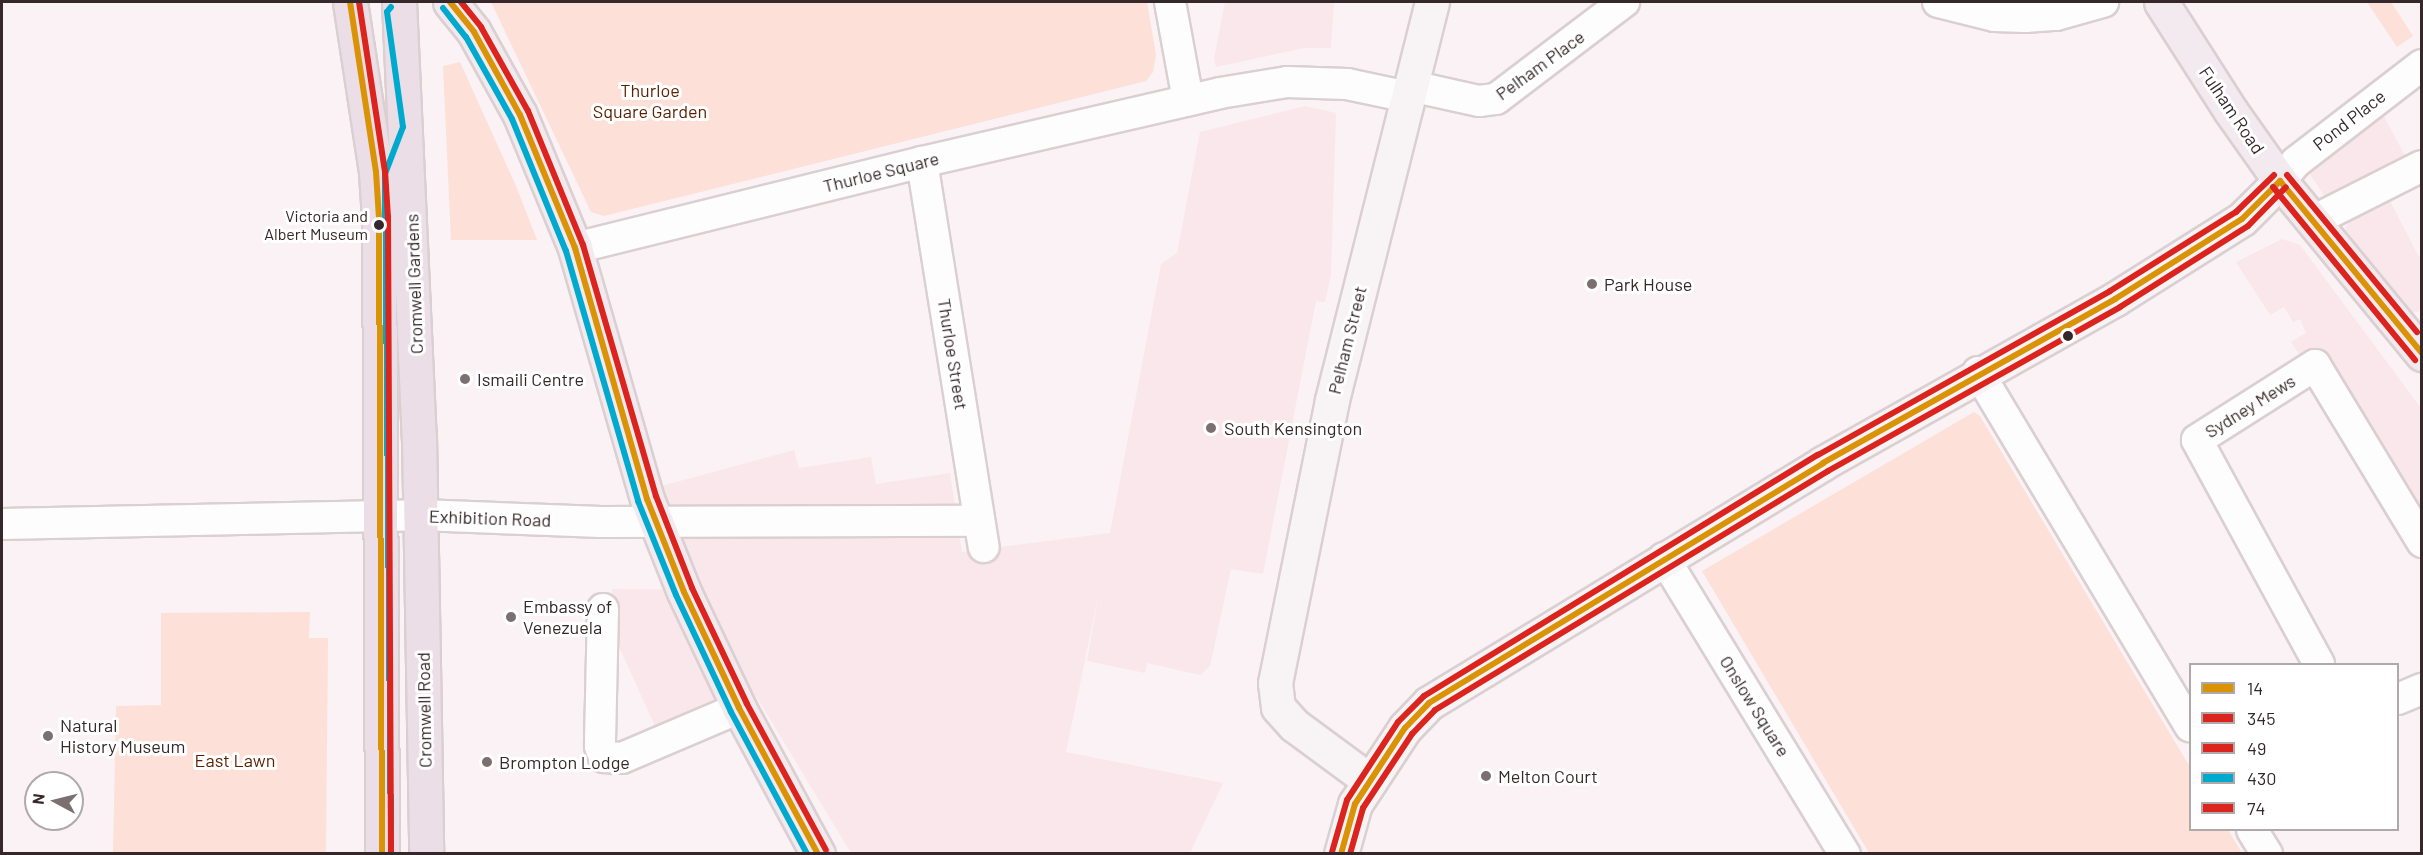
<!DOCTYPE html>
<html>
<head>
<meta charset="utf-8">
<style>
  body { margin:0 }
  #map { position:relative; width:2423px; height:855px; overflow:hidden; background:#faf2f4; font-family:Barlow,sans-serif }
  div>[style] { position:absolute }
  .built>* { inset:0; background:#fae7eb }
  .green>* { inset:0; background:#fde0d7 }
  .roads { filter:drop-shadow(2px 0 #dacfd1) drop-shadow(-2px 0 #dacfd1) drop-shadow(0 2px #dacfd1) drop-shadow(0 -2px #dacfd1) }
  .street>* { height:30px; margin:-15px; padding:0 15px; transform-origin:15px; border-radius:15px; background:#fefdfd }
  .secondary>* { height:33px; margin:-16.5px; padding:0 16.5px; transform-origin:16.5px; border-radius:16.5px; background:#f8f4f6 }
  .primary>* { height:33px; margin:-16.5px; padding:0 16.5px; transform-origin:16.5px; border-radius:16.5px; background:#f3eaef }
  .highway>* { height:33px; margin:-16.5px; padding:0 16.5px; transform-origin:16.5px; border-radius:16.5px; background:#ecdee6 }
  .bus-1>* { height:6px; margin:-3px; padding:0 3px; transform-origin:3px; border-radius:3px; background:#da9306 }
  .bus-2>* { height:6px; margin:-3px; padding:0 3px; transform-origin:3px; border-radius:3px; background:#dc241f }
  .bus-3>* { height:6px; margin:-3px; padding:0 3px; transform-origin:3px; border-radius:3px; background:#dc241f }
  .bus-4>* { height:6px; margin:-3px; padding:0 3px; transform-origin:3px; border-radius:3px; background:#00a9ce }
  .bus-5>* { height:6px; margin:-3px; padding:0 3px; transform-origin:3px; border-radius:3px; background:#dc241f }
  .dots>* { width:16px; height:16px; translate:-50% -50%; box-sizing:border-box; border:3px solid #fff; border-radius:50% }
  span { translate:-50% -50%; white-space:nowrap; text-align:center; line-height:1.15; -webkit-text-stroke:6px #fff; paint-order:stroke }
  .bus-label { font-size:16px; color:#36282a }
  .right { translate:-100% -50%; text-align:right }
  .street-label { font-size:18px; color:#36282a }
  .park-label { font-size:18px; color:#5c1f01 }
  .poi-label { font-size:18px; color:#36282a }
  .left { translate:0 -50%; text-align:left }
  .frame { position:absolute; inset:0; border:3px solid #36282a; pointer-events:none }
  .legend { position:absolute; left:2189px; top:663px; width:210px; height:168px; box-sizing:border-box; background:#fff; border:2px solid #afa9aa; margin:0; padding:8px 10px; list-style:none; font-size:18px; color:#36282a }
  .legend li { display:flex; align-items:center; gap:12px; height:30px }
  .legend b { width:30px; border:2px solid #afa9aa }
  .north { position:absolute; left:24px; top:771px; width:60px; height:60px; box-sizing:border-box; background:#fff; border:2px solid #afa9aa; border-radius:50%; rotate:277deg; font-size:16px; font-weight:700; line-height:24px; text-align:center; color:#36282a }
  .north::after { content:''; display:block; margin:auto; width:21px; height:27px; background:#7b6f71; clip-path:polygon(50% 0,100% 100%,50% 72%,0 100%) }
</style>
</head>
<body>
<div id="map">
  <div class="built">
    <div style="clip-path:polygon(1225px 2px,1334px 2px,1331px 48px,1304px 48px,1216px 67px,1214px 59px)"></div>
    <div style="clip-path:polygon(1305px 106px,1336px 113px,1331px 275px,1325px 302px,1316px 301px,1263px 574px,1231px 569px,1210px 666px,1200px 675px,1147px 663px,1145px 673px,1087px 661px,1099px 592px,1066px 752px,1223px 783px,1190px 853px,851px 853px,756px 696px,659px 735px,610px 627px,612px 589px,700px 590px,654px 488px,794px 450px,799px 468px,871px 457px,876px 484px,950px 473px,962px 552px,1110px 533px,1161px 264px,1177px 253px,1200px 132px)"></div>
    <div style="clip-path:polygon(2380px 109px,2410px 165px,2332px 207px,2309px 173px,2309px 164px)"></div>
    <div style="clip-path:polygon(2390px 201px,2419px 257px,2421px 256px,2421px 310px,2417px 312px,2403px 312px,2345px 228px,2350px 221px)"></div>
    <div style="clip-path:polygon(2282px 239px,2300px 245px,2421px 408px,2421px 516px,2332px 362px,2327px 366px,2303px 360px,2291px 342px,2306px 333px,2300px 319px,2293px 322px,2284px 307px,2270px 315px,2236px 262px)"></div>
  </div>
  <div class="green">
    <div style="clip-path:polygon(491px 2px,1147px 2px,1156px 55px,1153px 72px,1146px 81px,604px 216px,591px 212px)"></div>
    <div style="clip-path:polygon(2367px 2px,2391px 2px,2413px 36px,2397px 47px)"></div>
    <div style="clip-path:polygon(460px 62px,516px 186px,537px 240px,451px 240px,443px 66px)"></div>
    <div style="clip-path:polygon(1974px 412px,1980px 416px,2190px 767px,2190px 830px,2228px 830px,2242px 853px,1869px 853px,1702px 571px)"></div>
    <div style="clip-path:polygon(310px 612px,309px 638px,328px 638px,326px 853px,113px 853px,116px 706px,161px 705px,161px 613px)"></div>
  </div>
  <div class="roads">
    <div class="street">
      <div style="left:1170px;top:2px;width:100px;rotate:79.6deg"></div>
      <div style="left:1938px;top:2px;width:59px;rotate:13.8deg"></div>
      <div style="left:1995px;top:16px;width:30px;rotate:2deg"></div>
      <div style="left:2025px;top:17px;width:31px;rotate:-4deg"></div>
      <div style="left:2056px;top:15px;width:49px;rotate:-15.5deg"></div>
      <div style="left:1411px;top:86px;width:70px;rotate:12.4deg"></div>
      <div style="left:1479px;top:101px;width:17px;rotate:-7deg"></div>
      <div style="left:1496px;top:99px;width:161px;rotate:-37.2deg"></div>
      <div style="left:922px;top:162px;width:390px;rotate:80.9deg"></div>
      <div style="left:2280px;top:181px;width:25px;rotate:-50deg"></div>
      <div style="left:2296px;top:162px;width:159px;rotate:-37.6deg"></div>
      <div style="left:2313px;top:221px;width:122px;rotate:-26.8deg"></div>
      <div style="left:575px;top:248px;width:357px;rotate:-13.9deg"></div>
      <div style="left:922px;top:162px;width:306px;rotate:-13deg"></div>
      <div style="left:1220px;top:93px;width:68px;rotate:-9.3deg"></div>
      <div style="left:1287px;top:82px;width:60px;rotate:1.9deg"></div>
      <div style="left:1347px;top:84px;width:62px;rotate:12deg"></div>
      <div style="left:1978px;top:372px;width:413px;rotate:59.1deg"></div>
      <div style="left:2px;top:524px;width:418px;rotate:-1.2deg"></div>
      <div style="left:420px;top:515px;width:181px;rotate:2.2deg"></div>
      <div style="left:601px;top:522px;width:378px;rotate:-0.2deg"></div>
      <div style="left:1664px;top:558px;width:347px;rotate:58.6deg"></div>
      <div style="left:603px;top:609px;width:137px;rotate:91.3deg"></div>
      <div style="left:600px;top:746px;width:12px;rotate:70deg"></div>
      <div style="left:604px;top:757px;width:18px;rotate:3deg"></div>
      <div style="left:622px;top:758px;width:127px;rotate:-23.1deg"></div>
      <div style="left:2319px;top:664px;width:255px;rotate:-118.6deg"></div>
      <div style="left:2197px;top:440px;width:140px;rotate:-32.4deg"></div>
      <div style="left:2315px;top:365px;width:207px;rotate:58.8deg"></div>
      <div style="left:2398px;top:699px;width:26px;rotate:-23deg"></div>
      <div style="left:2252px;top:830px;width:28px;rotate:58deg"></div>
    </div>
    <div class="secondary">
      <div style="left:1370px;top:781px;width:94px;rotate:-143.6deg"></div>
      <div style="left:1294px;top:725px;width:24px;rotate:-132deg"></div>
      <div style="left:1278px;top:707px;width:24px;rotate:-97deg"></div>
      <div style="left:1275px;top:683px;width:289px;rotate:-78.6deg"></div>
      <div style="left:1332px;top:400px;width:410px;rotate:-75.9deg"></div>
      <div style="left:1341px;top:854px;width:52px;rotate:-74.4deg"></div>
      <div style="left:1355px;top:804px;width:91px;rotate:-56.7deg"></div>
      <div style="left:1405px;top:728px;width:35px;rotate:-46deg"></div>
      <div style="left:1429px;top:703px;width:461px;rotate:-31.3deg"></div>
      <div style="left:1823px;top:463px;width:335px;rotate:-29.3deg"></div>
      <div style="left:2115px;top:299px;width:150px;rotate:-32.2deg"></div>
      <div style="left:2242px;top:219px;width:54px;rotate:-45deg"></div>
    </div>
    <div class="primary">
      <div style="left:450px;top:2px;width:38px;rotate:51deg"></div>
      <div style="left:474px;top:32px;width:95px;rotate:61deg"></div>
      <div style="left:520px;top:115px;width:144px;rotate:67.5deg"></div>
      <div style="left:575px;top:248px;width:261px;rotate:74deg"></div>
      <div style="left:647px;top:499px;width:100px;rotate:68.3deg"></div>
      <div style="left:684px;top:592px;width:128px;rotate:64.6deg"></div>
      <div style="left:739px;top:708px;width:166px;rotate:61.6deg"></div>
      <div style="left:2161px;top:2px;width:128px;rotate:57.4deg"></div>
      <div style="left:2230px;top:110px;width:87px;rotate:54.8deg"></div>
      <div style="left:2280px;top:181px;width:224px;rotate:50.6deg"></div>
    </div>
    <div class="highway">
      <div style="left:350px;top:2px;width:172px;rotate:81.3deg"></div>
      <div style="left:376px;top:172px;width:46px;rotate:86.3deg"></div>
      <div style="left:379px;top:218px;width:636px;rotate:89.73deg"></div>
      <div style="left:399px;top:2px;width:434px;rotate:87.4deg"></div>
      <div style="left:419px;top:436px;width:418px;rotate:89deg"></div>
    </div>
  </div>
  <div class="bus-1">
    <div style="left:350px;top:2px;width:172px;rotate:81.3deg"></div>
    <div style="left:376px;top:172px;width:46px;rotate:86.3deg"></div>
    <div style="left:379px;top:218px;width:636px;rotate:89.73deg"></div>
    <div style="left:450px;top:2px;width:38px;rotate:51deg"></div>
    <div style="left:474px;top:32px;width:95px;rotate:61deg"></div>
    <div style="left:520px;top:115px;width:144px;rotate:67.5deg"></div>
    <div style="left:575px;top:248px;width:261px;rotate:74deg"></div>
    <div style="left:647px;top:499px;width:100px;rotate:68.3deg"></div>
    <div style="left:684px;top:592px;width:128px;rotate:64.6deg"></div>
    <div style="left:739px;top:708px;width:166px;rotate:61.6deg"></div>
    <div style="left:2280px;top:181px;width:223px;rotate:50.5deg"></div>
    <div style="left:1341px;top:854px;width:52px;rotate:-74.4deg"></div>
    <div style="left:1355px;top:804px;width:91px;rotate:-56.7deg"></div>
    <div style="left:1405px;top:728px;width:35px;rotate:-46deg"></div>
    <div style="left:1429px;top:703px;width:461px;rotate:-31.3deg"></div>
    <div style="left:1823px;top:463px;width:335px;rotate:-29.3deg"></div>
    <div style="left:2115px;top:299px;width:150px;rotate:-32.2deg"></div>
    <div style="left:2242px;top:219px;width:54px;rotate:-45deg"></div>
  </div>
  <div class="bus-2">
    <div style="left:2273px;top:187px;width:224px;rotate:50.6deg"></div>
    <div style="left:1350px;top:854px;width:48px;rotate:-74.2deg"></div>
    <div style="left:1363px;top:808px;width:89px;rotate:-56.5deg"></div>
    <div style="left:1412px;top:734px;width:33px;rotate:-46deg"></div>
    <div style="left:1435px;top:710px;width:460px;rotate:-31.3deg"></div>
    <div style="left:1828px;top:471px;width:335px;rotate:-29.3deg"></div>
    <div style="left:2120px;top:307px;width:151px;rotate:-32.3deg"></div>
    <div style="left:2248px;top:226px;width:54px;rotate:-45.7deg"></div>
  </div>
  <div class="bus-3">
    <div style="left:2287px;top:175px;width:204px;rotate:50.4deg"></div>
    <div style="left:1332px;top:852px;width:54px;rotate:-73.9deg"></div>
    <div style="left:1347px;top:800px;width:93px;rotate:-56.8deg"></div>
    <div style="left:1398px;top:722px;width:37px;rotate:-45deg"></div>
    <div style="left:1424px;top:696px;width:462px;rotate:-31.5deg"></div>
    <div style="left:1818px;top:455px;width:335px;rotate:-29.3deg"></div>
    <div style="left:2110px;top:291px;width:149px;rotate:-32.1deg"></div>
    <div style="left:2236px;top:212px;width:53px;rotate:-44.2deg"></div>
  </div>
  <div class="bus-4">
    <div style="left:391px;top:7px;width:6px;rotate:129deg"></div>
    <div style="left:387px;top:12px;width:116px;rotate:82.1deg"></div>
    <div style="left:403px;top:127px;width:50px;rotate:111deg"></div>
    <div style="left:385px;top:174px;width:680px;rotate:89.49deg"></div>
    <div style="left:443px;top:8px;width:37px;rotate:52deg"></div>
    <div style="left:466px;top:37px;width:94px;rotate:60.7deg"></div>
    <div style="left:512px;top:119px;width:143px;rotate:67.8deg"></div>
    <div style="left:566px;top:251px;width:260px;rotate:73.9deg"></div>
    <div style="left:638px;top:501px;width:101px;rotate:68deg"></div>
    <div style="left:676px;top:595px;width:129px;rotate:64.8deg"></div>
    <div style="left:731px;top:712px;width:161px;rotate:61.8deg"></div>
  </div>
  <div class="bus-5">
    <div style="left:359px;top:2px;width:171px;rotate:81.3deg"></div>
    <div style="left:385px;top:171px;width:46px;rotate:86.3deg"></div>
    <div style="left:388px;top:217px;width:637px;rotate:89.73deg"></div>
    <div style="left:461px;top:2px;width:32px;rotate:51deg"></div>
    <div style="left:481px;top:27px;width:96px;rotate:60.8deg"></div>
    <div style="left:528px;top:111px;width:145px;rotate:67.7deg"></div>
    <div style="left:583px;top:245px;width:261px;rotate:73.8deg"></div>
    <div style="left:656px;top:496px;width:99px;rotate:68.6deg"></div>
    <div style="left:692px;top:588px;width:128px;rotate:64.6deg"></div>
    <div style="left:747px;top:704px;width:166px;rotate:61.6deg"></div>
  </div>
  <div class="dots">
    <div style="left:379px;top:225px;background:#36282a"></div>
    <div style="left:1592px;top:284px;background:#7b6f71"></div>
    <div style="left:2068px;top:336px;background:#36282a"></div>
    <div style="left:465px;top:379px;background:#7b6f71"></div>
    <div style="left:1211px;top:428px;background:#7b6f71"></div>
    <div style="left:511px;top:617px;background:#7b6f71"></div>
    <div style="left:48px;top:736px;background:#7b6f71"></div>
    <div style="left:487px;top:762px;background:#7b6f71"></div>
    <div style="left:1486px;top:776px;background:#7b6f71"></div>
  </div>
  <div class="bus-label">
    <span class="right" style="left:368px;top:225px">Victoria and<br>Albert Museum</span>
  </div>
  <div class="street-label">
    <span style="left:1540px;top:65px;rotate:-36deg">Pelham Place</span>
    <span style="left:2232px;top:110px;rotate:56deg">Fulham Road</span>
    <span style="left:2349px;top:120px;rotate:-38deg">Pond Place</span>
    <span style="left:881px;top:172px;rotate:-14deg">Thurloe Square</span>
    <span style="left:414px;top:284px;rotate:-92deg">Cromwell Gardens</span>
    <span style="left:1347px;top:340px;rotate:-76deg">Pelham Street</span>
    <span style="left:953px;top:354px;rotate:81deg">Thurloe Street</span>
    <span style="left:2250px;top:406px;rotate:-32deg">Sydney Mews</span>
    <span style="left:490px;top:518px;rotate:2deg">Exhibition Road</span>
    <span style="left:1755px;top:706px;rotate:58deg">Onslow Square</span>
    <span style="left:424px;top:710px;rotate:-91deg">Cromwell Road</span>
  </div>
  <div class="park-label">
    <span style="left:650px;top:101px">Thurloe<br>Square Garden</span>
    <span style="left:235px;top:760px">East Lawn</span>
  </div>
  <div class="poi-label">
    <span class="left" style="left:1604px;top:284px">Park House</span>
    <span class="left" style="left:477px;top:379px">Ismaili Centre</span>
    <span class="left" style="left:1224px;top:428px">South Kensington</span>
    <span class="left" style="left:523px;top:617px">Embassy of<br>Venezuela</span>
    <span class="left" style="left:60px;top:736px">Natural<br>History Museum</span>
    <span class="left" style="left:499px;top:762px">Brompton Lodge</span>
    <span class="left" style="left:1498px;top:776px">Melton Court</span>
  </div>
  <div class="frame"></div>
  <ul class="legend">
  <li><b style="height:8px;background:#da9306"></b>14</li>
  <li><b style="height:8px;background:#dc241f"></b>345</li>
  <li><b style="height:8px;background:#dc241f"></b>49</li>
  <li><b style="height:8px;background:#00a9ce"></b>430</li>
  <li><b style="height:8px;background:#dc241f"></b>74</li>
  </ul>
  <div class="north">N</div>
</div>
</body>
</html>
